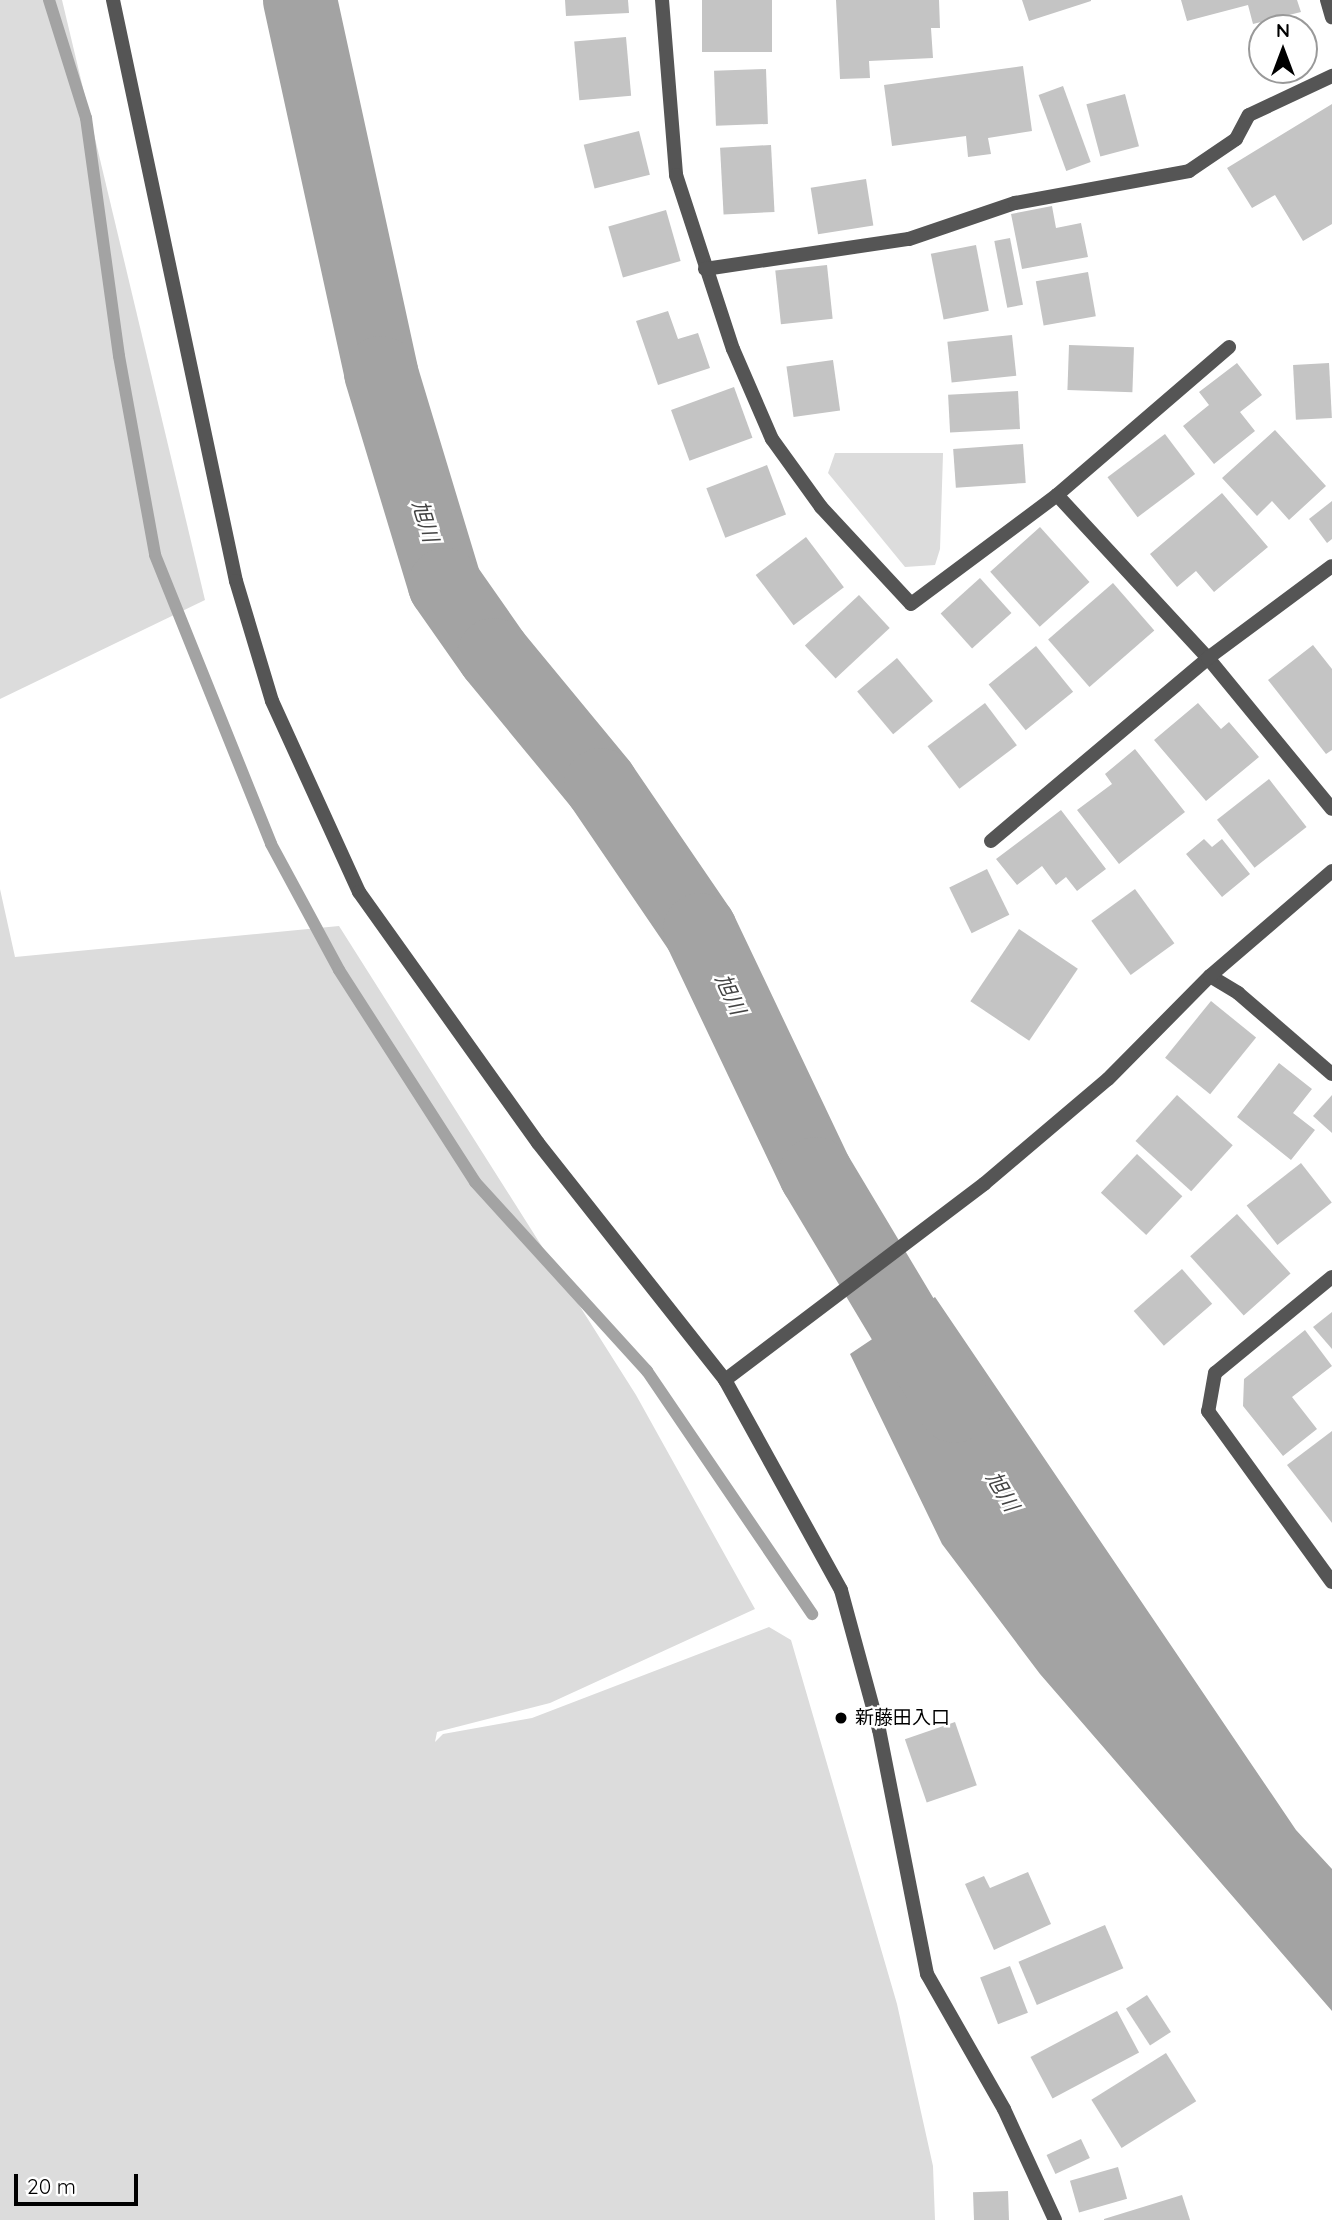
<!DOCTYPE html>
<html>
<head>
<meta charset="utf-8">
<style>
  body { margin:0 }
  #map { position:relative; width:1332px; height:2220px; overflow:hidden; background:#fff; font-family:Quicksand,"Noto Sans JP",sans-serif }
  div>[style] { position:absolute }
  .green>* { inset:0; background:#dcdcdc }
  .water>* { inset:0; background:#a3a3a3 }
  .stream>* { height:12px; margin:-6px; padding:0 6px; transform-origin:6px; border-radius:6px; background:#a3a3a3 }
  .river>* { height:74px; margin:-37px; padding:0 37px; transform-origin:37px; border-radius:37px; background:#a3a3a3 }
  .building>* { inset:0; background:#c4c4c4; transform-origin:0 0 }
  .minor>* { height:14px; margin:-7px; padding:0 7px; transform-origin:7px; border-radius:7px; background:#555 }
  .tertiary>* { height:14px; margin:-7px; padding:0 7px; transform-origin:7px; border-radius:7px; background:#555 }
  .dots>* { width:19px; height:19px; translate:-50% -50%; box-sizing:border-box; border:4px solid #fff; border-radius:50% }
  span { translate:-50% -50%; white-space:nowrap; text-align:center; line-height:1.15; -webkit-text-stroke:5px #fff; paint-order:stroke }
  .poi-label { font-size:19px; color:#000 }
  .left { translate:0 -50%; text-align:left }
  .water-label { font-size:21px; color:#444; font-style:italic }
  .north { position:absolute; left:1248px; top:14px; width:70px; height:70px; box-sizing:border-box; background:#fff; border:2px solid #999; border-radius:50%; rotate:0deg; font-size:19px; font-weight:700; line-height:28px; text-align:center; color:#000 }
  .north::after { content:''; display:block; margin:auto; width:24px; height:32px; background:#000; clip-path:polygon(50% 0,100% 100%,50% 72%,0 100%) }
  .scale { position:absolute; left:14px; top:2174px; width:124px; height:32px; box-sizing:border-box; border:4px solid #000; border-top:0; padding-left:9px; font-size:21px; line-height:24px; white-space:nowrap; color:#000; -webkit-text-stroke:5px #fff; paint-order:stroke }
</style>
</head>
<body>
<div id="map">
  <div class="green">
    <div style="clip-path:polygon(0 0,62px 0,205px 600px,0 699px)"></div>
    <div style="clip-path:polygon(835px 453px,943px 453px,940px 549px,935px 565px,905px 567px,828px 473px)"></div>
    <div style="clip-path:polygon(0 889px,15px 957px,339px 926px,636px 1395px,755px 1609px,550px 1703px,437px 1732px,435px 1742px,443px 1734px,532px 1718px,769px 1627px,791px 1640px,897px 2004px,933px 2166px,935px 2220px,0 2220px)"></div>
  </div>
  <div class="water">
    <div style="clip-path:polygon(935px 1297px,1296px 1830px,1332px 1869px,1332px 2011px,1040px 1674px,942px 1544px,850px 1354px)"></div>
  </div>
  <div class="stream">
    <div style="left:49px;top:0;width:124px;rotate:72.6deg"></div>
    <div style="left:86px;top:118px;width:240px;rotate:82.1deg"></div>
    <div style="left:119px;top:356px;width:202px;rotate:79.7deg"></div>
    <div style="left:155px;top:555px;width:311px;rotate:68.1deg"></div>
    <div style="left:271px;top:844px;width:143px;rotate:61.6deg"></div>
    <div style="left:339px;top:970px;width:252px;rotate:57.3deg"></div>
    <div style="left:475px;top:1182px;width:256px;rotate:47.7deg"></div>
    <div style="left:647px;top:1371px;width:294px;rotate:55.8deg"></div>
  </div>
  <div class="river">
    <div style="left:300px;top:0;width:382px;rotate:77.7deg"></div>
    <div style="left:381px;top:373px;width:221px;rotate:73.2deg"></div>
    <div style="left:445px;top:585px;width:85px;rotate:55deg"></div>
    <div style="left:494px;top:655px;width:168px;rotate:50.5deg"></div>
    <div style="left:601px;top:785px;width:176px;rotate:55.7deg"></div>
    <div style="left:700px;top:930px;width:270px;rotate:64.6deg"></div>
    <div style="left:816px;top:1174px;width:270px;rotate:59.1deg"></div>
  </div>
  <div class="building">
    <div style="clip-path:polygon(565px 0,628px 0,629px 13px,566px 16px)"></div>
    <div style="left:702px;top:0;width:70px;height:52px"></div>
    <div style="clip-path:polygon(836px 0,939px 0,940px 28px,931px 28px,933px 58px,869px 61px,870px 78px,840px 79px)"></div>
    <div style="clip-path:polygon(1022px 0,1091px 0,1091px 1px,1029px 21px)"></div>
    <div style="clip-path:polygon(1181px 0,1297px 0,1301px 12px,1253px 24px,1248px 5px,1187px 21px)"></div>
    <div style="left:626px;top:37px;width:59px;height:52px;rotate:85deg"></div>
    <div style="clip-path:polygon(1023px 66px,1032px 131px,988px 138px,991px 154px,968px 157px,966px 136px,892px 146px,884px 85px)"></div>
    <div style="left:766px;top:69px;width:55px;height:52px;rotate:88deg"></div>
    <div style="left:1063px;top:86px;width:81px;height:26px;rotate:70deg"></div>
    <div style="left:1125px;top:94px;width:54px;height:40px;rotate:75deg"></div>
    <div style="clip-path:polygon(1332px 104px,1332px 224px,1303px 241px,1275px 195px,1252px 208px,1227px 168px)"></div>
    <div style="left:639px;top:131px;width:45px;height:57px;rotate:76deg"></div>
    <div style="left:771px;top:145px;width:67px;height:51px;rotate:87deg"></div>
    <div style="left:866px;top:179px;width:47px;height:56px;rotate:81deg"></div>
    <div style="clip-path:polygon(1052px 206px,1056px 228px,1081px 223px,1088px 257px,1022px 269px,1011px 214px)"></div>
    <div style="left:666px;top:210px;width:53px;height:60px;rotate:74deg"></div>
    <div style="left:1010px;top:238px;width:68px;height:16px;rotate:79deg"></div>
    <div style="left:976px;top:245px;width:67px;height:46px;rotate:79deg"></div>
    <div style="left:827px;top:265px;width:54px;height:52px;rotate:84deg"></div>
    <div style="left:1088px;top:272px;width:45px;height:53px;rotate:80deg"></div>
    <div style="clip-path:polygon(668px 311px,678px 339px,698px 333px,710px 368px,658px 385px,636px 321px)"></div>
    <div style="left:1012px;top:335px;width:41px;height:65px;rotate:84deg"></div>
    <div style="left:1069px;top:345px;width:65px;height:45px;rotate:2deg"></div>
    <div style="left:833px;top:360px;width:51px;height:47px;rotate:82deg"></div>
    <div style="clip-path:polygon(1237px 363px,1262px 395px,1240px 412px,1255px 431px,1214px 464px,1183px 426px,1209px 405px,1199px 392px)"></div>
    <div style="left:1329px;top:363px;width:55px;height:36px;rotate:87deg"></div>
    <div style="left:734px;top:387px;width:54px;height:67px;rotate:70deg"></div>
    <div style="left:1018px;top:391px;width:38px;height:70px;rotate:87deg"></div>
    <div style="clip-path:polygon(1275px 430px,1326px 486px,1289px 520px,1272px 501px,1257px 516px,1222px 478px)"></div>
    <div style="left:1165px;top:434px;width:50px;height:72px;rotate:53deg"></div>
    <div style="left:1023px;top:444px;width:39px;height:70px;rotate:86deg"></div>
    <div style="left:767px;top:465px;width:53px;height:65px;rotate:69deg"></div>
    <div style="clip-path:polygon(1222px 493px,1268px 547px,1214px 592px,1196px 571px,1177px 587px,1150px 554px)"></div>
    <div style="clip-path:polygon(1332px 501px,1332px 539px,1327px 543px,1309px 519px)"></div>
    <div style="left:1040px;top:527px;width:74px;height:67px;rotate:48deg"></div>
    <div style="left:806px;top:537px;width:63px;height:63px;rotate:53deg"></div>
    <div style="left:980px;top:578px;width:47px;height:53px;rotate:48deg"></div>
    <div style="left:1113px;top:583px;width:63px;height:86px;rotate:49deg"></div>
    <div style="left:859px;top:595px;width:45px;height:74px;rotate:47deg"></div>
    <div style="clip-path:polygon(1313px 645px,1332px 669px,1332px 750px,1326px 754px,1268px 680px)"></div>
    <div style="left:1036px;top:646px;width:59px;height:61px;rotate:51deg"></div>
    <div style="left:897px;top:658px;width:56px;height:52px;rotate:50deg"></div>
    <div style="left:985px;top:703px;width:53px;height:72px;rotate:53deg"></div>
    <div style="clip-path:polygon(1198px 703px,1221px 729px,1229px 722px,1259px 757px,1206px 801px,1154px 740px)"></div>
    <div style="clip-path:polygon(1135px 749px,1185px 812px,1119px 864px,1077px 810px,1112px 784px,1105px 774px)"></div>
    <div style="left:1269px;top:779px;width:61px;height:66px;rotate:52deg"></div>
    <div style="clip-path:polygon(1061px 810px,1106px 869px,1077px 891px,1066px 877px,1056px 885px,1042px 866px,1017px 885px,996px 859px)"></div>
    <div style="clip-path:polygon(1204px 839px,1212px 847px,1222px 839px,1250px 874px,1222px 897px,1186px 854px)"></div>
    <div style="left:987px;top:869px;width:51px;height:42px;rotate:64deg"></div>
    <div style="left:1135px;top:889px;width:67px;height:54px;rotate:54deg"></div>
    <div style="left:1019px;top:929px;width:71px;height:87px;rotate:34deg"></div>
    <div style="left:1211px;top:1001px;width:58px;height:73px;rotate:39deg"></div>
    <div style="clip-path:polygon(1279px 1063px,1312px 1089px,1293px 1113px,1315px 1130px,1291px 1160px,1237px 1117px)"></div>
    <div style="left:1177px;top:1095px;width:75px;height:62px;rotate:42deg"></div>
    <div style="clip-path:polygon(1332px 1095px,1332px 1133px,1313px 1116px)"></div>
    <div style="left:1137px;top:1154px;width:62px;height:53px;rotate:43deg"></div>
    <div style="left:1301px;top:1163px;width:50px;height:69px;rotate:52deg"></div>
    <div style="left:1237px;top:1214px;width:80px;height:63px;rotate:48deg"></div>
    <div style="left:1182px;top:1269px;width:46px;height:64px;rotate:49deg"></div>
    <div style="clip-path:polygon(1332px 1312px,1332px 1349px,1313px 1327px)"></div>
    <div style="clip-path:polygon(1305px 1330px,1332px 1366px,1292px 1397px,1317px 1429px,1283px 1456px,1243px 1406px,1244px 1379px)"></div>
    <div style="clip-path:polygon(1332px 1431px,1332px 1523px,1287px 1465px)"></div>
    <div style="left:955px;top:1722px;width:67px;height:53px;rotate:71deg"></div>
    <div style="clip-path:polygon(1028px 1872px,1051px 1924px,994px 1950px,965px 1884px,984px 1876px,990px 1888px)"></div>
    <div style="left:1105px;top:1925px;width:47px;height:94px;rotate:67deg"></div>
    <div style="left:1010px;top:1966px;width:50px;height:32px;rotate:69deg"></div>
    <div style="left:1147px;top:1995px;width:44px;height:25px;rotate:57deg"></div>
    <div style="left:1117px;top:2011px;width:47px;height:98px;rotate:62deg"></div>
    <div style="left:1166px;top:2053px;width:57px;height:88px;rotate:58deg"></div>
    <div style="left:1081px;top:2139px;width:21px;height:38px;rotate:65deg"></div>
    <div style="left:1118px;top:2167px;width:33px;height:50px;rotate:74deg"></div>
    <div style="left:1008px;top:2191px;width:29px;height:35px;rotate:88deg"></div>
    <div style="clip-path:polygon(1182px 2195px,1190px 2220px,1104px 2220px,1104px 2219px)"></div>
  </div>
  <div class="minor">
    <div style="left:662px;top:0;width:176px;rotate:85.4deg"></div>
    <div style="left:676px;top:175px;width:183px;rotate:71.9deg"></div>
    <div style="left:733px;top:349px;width:98px;rotate:66.6deg"></div>
    <div style="left:772px;top:439px;width:84px;rotate:54.2deg"></div>
    <div style="left:821px;top:507px;width:132px;rotate:47.1deg"></div>
    <div style="left:911px;top:604px;width:182px;rotate:-36.7deg"></div>
    <div style="left:1057px;top:495px;width:227px;rotate:-40.7deg"></div>
    <div style="left:1327px;top:0;width:18px;rotate:74deg"></div>
    <div style="left:705px;top:269px;width:206px;rotate:-8.4deg"></div>
    <div style="left:909px;top:239px;width:112px;rotate:-18.8deg"></div>
    <div style="left:1015px;top:203px;width:177px;rotate:-10.4deg"></div>
    <div style="left:1189px;top:171px;width:57px;rotate:-34.2deg"></div>
    <div style="left:1236px;top:139px;width:27px;rotate:-62deg"></div>
    <div style="left:1249px;top:115px;width:92px;rotate:-25.2deg"></div>
    <div style="left:1057px;top:495px;width:222px;rotate:47.2deg"></div>
    <div style="left:1208px;top:658px;width:195px;rotate:50.6deg"></div>
    <div style="left:991px;top:841px;width:284px;rotate:-40.1deg"></div>
    <div style="left:1208px;top:658px;width:154px;rotate:-36.6deg"></div>
    <div style="left:1210px;top:976px;width:33px;rotate:31deg"></div>
    <div style="left:1238px;top:993px;width:124px;rotate:40.8deg"></div>
    <div style="left:1332px;top:1277px;width:151px;rotate:140.6deg"></div>
    <div style="left:1215px;top:1373px;width:39px;rotate:100deg"></div>
    <div style="left:1208px;top:1411px;width:211px;rotate:54.1deg"></div>
    <div style="left:1055px;top:2220px;width:122px;rotate:-114.7deg"></div>
    <div style="left:1004px;top:2109px;width:155px;rotate:-119.7deg"></div>
    <div style="left:927px;top:1974px;width:249px;rotate:-101.1deg"></div>
    <div style="left:879px;top:1730px;width:145px;rotate:-105.2deg"></div>
    <div style="left:841px;top:1590px;width:240px;rotate:-118.9deg"></div>
    <div style="left:725px;top:1380px;width:325px;rotate:-37.1deg"></div>
    <div style="left:984px;top:1184px;width:162px;rotate:-40.3deg"></div>
    <div style="left:1108px;top:1079px;width:145px;rotate:-45.3deg"></div>
    <div style="left:1210px;top:976px;width:161px;rotate:-40.7deg"></div>
  </div>
  <div class="tertiary">
    <div style="left:113px;top:0;width:594px;rotate:78.05deg"></div>
    <div style="left:236px;top:581px;width:125px;rotate:73.3deg"></div>
    <div style="left:272px;top:701px;width:210px;rotate:65.5deg"></div>
    <div style="left:359px;top:892px;width:308px;rotate:54.5deg"></div>
    <div style="left:538px;top:1143px;width:302px;rotate:51.7deg"></div>
  </div>
  <div class="dots">
    <div style="left:841px;top:1718px;background:#000"></div>
  </div>
  <div class="poi-label">
    <span class="left" style="left:855px;top:1718px">新藤田入口</span>
  </div>
  <div class="water-label">
    <span style="left:426px;top:521px;rotate:73deg">旭川</span>
    <span style="left:731px;top:994px;rotate:65deg">旭川</span>
    <span style="left:1003px;top:1491px;rotate:59deg">旭川</span>
  </div>
  <div class="north">N</div>
  <div class="scale">20 m</div>
</div>
</body>
</html>
